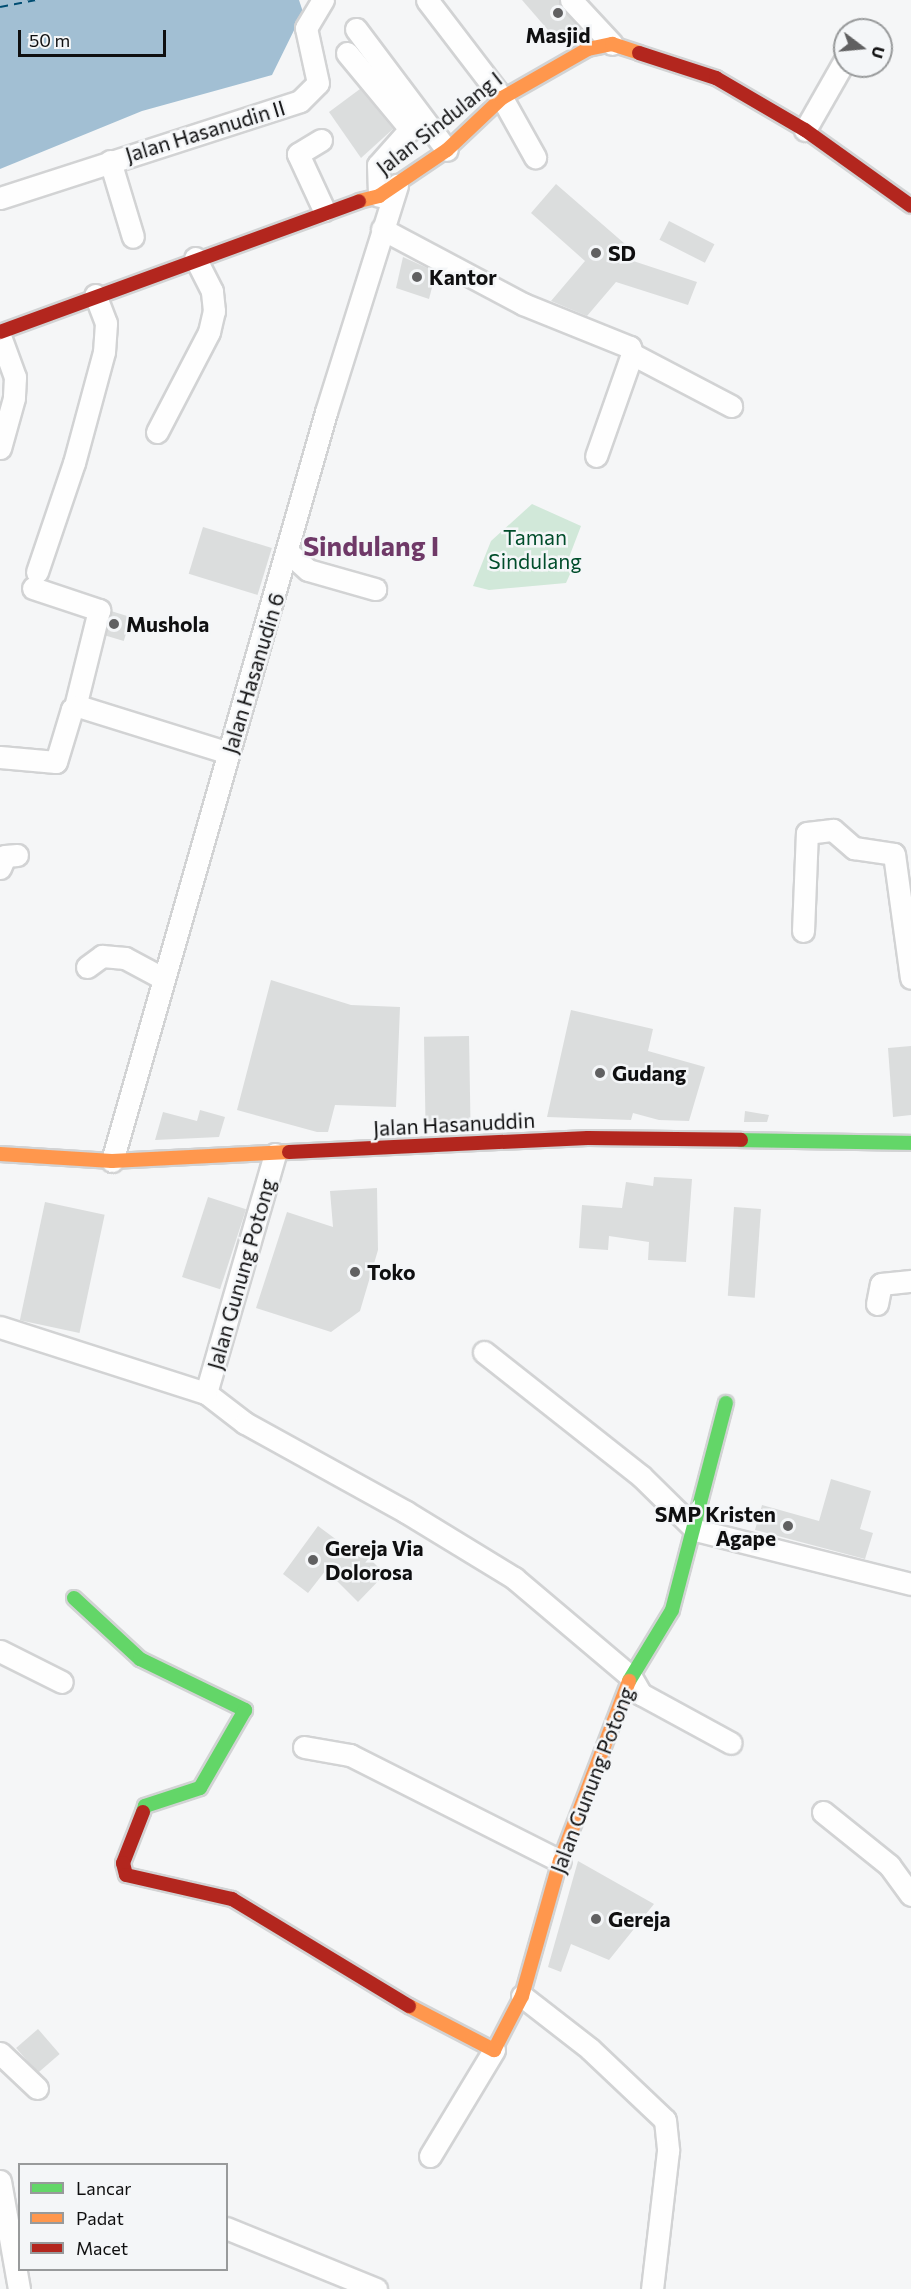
<!DOCTYPE html>
<html>
<head>
<meta charset="utf-8">
<style>
  body { margin:0 }
  #map { position:relative; width:911px; height:2289px; overflow:hidden; background:#f5f6f7; font-family:Commissioner,sans-serif }
  div>[style] { position:absolute }
  .green>* { inset:0; background:#d1e8d9 }
  .water>* { inset:0; background:#a2bfd3 }
  .ferry>* { height:1.5px; margin-top:-0.75px; transform-origin:0; background:repeating-linear-gradient(90deg,#004d72 0 8px,transparent 0 14px) }
  .building>* { inset:0; background:#dbdddd; transform-origin:0 0 }
  .roads { filter:drop-shadow(2px 0 #d2d3d4) drop-shadow(-2px 0 #d2d3d4) drop-shadow(0 2px #d2d3d4) drop-shadow(0 -2px #d2d3d4) }
  .street>* { height:21px; margin:-10.5px; padding:0 10.5px; transform-origin:10.5px; border-radius:10.5px; background:#fefefe }
  .fast>* { height:14px; margin:-7px; padding:0 7px; transform-origin:7px; border-radius:7px; background:#63d668 }
  .slow>* { height:14px; margin:-7px; padding:0 7px; transform-origin:7px; border-radius:7px; background:#ff974d }
  .jam>* { height:14px; margin:-7px; padding:0 7px; transform-origin:7px; border-radius:7px; background:#b3261e }
  .dots>* { width:16px; height:16px; translate:-50% -50%; box-sizing:border-box; border:3px solid #f4f6f8; border-radius:50% }
  span { translate:-50% -50%; white-space:nowrap; text-align:center; line-height:1.15; -webkit-text-stroke:5px #f4f6f8; paint-order:stroke }
  .poi-label { font-size:21px; color:#0f0f10; font-weight:700 }
  .left { translate:0 -50%; text-align:left }
  .right { translate:-100% -50%; text-align:right }
  .street-label { font-size:21px; color:#0f0f10 }
  .park-label { font-size:21px; color:#004d2b }
  .district-label { font-size:27px; color:#6f3968; font-weight:700 }
  .legend { position:absolute; left:18px; top:2163px; width:210px; height:108px; box-sizing:border-box; background:#f4f6f8; border:2px solid #989a9b; margin:0; padding:8px 10px; list-style:none; font-size:18px; color:#0f0f10 }
  .legend li { display:flex; align-items:center; gap:12px; height:30px }
  .legend b { width:30px; border:2px solid #989a9b }
  .north { position:absolute; left:833px; top:18px; width:60px; height:60px; box-sizing:border-box; background:#f4f6f8; border:2px solid #989a9b; border-radius:50%; rotate:106deg; font-size:16px; font-weight:700; line-height:24px; text-align:center; color:#0f0f10 }
  .north::after { content:''; display:block; margin:auto; width:21px; height:27px; background:#606061; clip-path:polygon(50% 0,100% 100%,50% 72%,0 100%) }
  .scale { position:absolute; left:18px; top:30px; width:148px; height:27px; box-sizing:border-box; border:3px solid #0f0f10; border-top:0; padding-left:8px; font-size:18px; line-height:21px; white-space:nowrap; color:#0f0f10; -webkit-text-stroke:4px #f4f6f8; paint-order:stroke }
</style>
</head>
<body>
<div id="map">
  <div class="green">
    <div style="clip-path:polygon(532px 504px,581px 526px,568px 560px,575px 563px,566px 583px,489px 590px,473px 586px,491px 541px)"></div>
  </div>
  <div class="water">
    <div style="clip-path:polygon(0 0,299px 0,303px 12px,272px 75px,142px 111px,0 169px)"></div>
  </div>
  <div class="ferry">
    <div style="left:0;top:7px;width:38px;rotate:-11deg"></div>
  </div>
  <div class="building">
    <div style="clip-path:polygon(522px 0,559px 0,584px 32px,561px 45px)"></div>
    <div style="clip-path:polygon(360px 89px,393px 129px,361px 158px,329px 112px)"></div>
    <div style="clip-path:polygon(556px 184px,625px 244px,615px 255px,697px 282px,688px 305px,616px 282px,587px 316px,551px 301px,585px 261px,531px 213px)"></div>
    <div style="left:669px;top:221px;width:51px;height:21px;rotate:27deg"></div>
    <div style="clip-path:polygon(403px 257px,436px 272px,429px 299px,396px 288px)"></div>
    <div style="left:203px;top:527px;width:72px;height:49px;rotate:17deg"></div>
    <div style="left:111px;top:611px;width:21px;height:25px;rotate:17deg"></div>
    <div style="clip-path:polygon(271px 980px,351px 1005px,400px 1007px,396px 1107px,335px 1105px,328px 1132px,317px 1132px,237px 1110px)"></div>
    <div style="clip-path:polygon(571px 1010px,653px 1029px,648px 1051px,705px 1067px,689px 1121px,659px 1120px,633px 1113px,631px 1120px,547px 1117px)"></div>
    <div style="left:469px;top:1036px;width:85px;height:45px;rotate:89deg"></div>
    <div style="clip-path:polygon(911px 1046px,911px 1115px,893px 1117px,888px 1048px)"></div>
    <div style="clip-path:polygon(200px 1110px,225px 1117px,219px 1137px,155px 1140px,163px 1112px,197px 1121px)"></div>
    <div style="clip-path:polygon(745px 1111px,769px 1115px,767px 1122px,744px 1122px)"></div>
    <div style="clip-path:polygon(654px 1177px,692px 1179px,686px 1262px,648px 1260px,649px 1242px,609px 1236px,608px 1250px,579px 1248px,582px 1205px,622px 1208px,626px 1182px,653px 1186px)"></div>
    <div style="clip-path:polygon(377px 1188px,378px 1250px,360px 1311px,331px 1332px,256px 1308px,287px 1212px,333px 1227px,330px 1191px)"></div>
    <div style="left:208px;top:1197px;width:40px;height:84px;rotate:18deg"></div>
    <div style="left:45px;top:1202px;width:61px;height:121px;rotate:12deg"></div>
    <div style="left:734px;top:1207px;width:27px;height:89px;rotate:4deg"></div>
    <div style="clip-path:polygon(831px 1479px,871px 1491px,860px 1529px,873px 1533px,865px 1559px,755px 1530px,762px 1505px,819px 1521px)"></div>
    <div style="clip-path:polygon(318px 1526px,361px 1558px,365px 1554px,385px 1574px,358px 1602px,326px 1570px,308px 1593px,283px 1574px)"></div>
    <div style="clip-path:polygon(578px 1861px,654px 1904px,609px 1960px,571px 1944px,561px 1972px,548px 1967px)"></div>
    <div style="left:38px;top:2029px;width:33px;height:29px;rotate:49deg"></div>
  </div>
  <div class="roads">
    <div class="street">
      <div style="left:427px;top:0;width:123px;rotate:52.6deg"></div>
      <div style="left:502px;top:98px;width:68px;rotate:60.8deg"></div>
      <div style="left:571px;top:0;width:60px;rotate:47deg"></div>
      <div style="left:356px;top:29px;width:151px;rotate:53.1deg"></div>
      <div style="left:347px;top:53px;width:99px;rotate:50.3deg"></div>
      <div style="left:410px;top:129px;width:48px;rotate:131.6deg"></div>
      <div style="left:378px;top:165px;width:31px;rotate:88deg"></div>
      <div style="left:805px;top:130px;width:81px;rotate:-60.3deg"></div>
      <div style="left:321px;top:140px;width:27px;rotate:149deg"></div>
      <div style="left:298px;top:154px;width:62px;rotate:65.1deg"></div>
      <div style="left:110px;top:161px;width:79px;rotate:73.2deg"></div>
      <div style="left:0;top:198px;width:315px;rotate:-17.9deg"></div>
      <div style="left:300px;top:101px;width:25px;rotate:-45deg"></div>
      <div style="left:318px;top:83px;width:56px;rotate:-102.3deg"></div>
      <div style="left:306px;top:28px;width:33px;rotate:-59deg"></div>
      <div style="left:382px;top:229px;width:160px;rotate:28deg"></div>
      <div style="left:523px;top:304px;width:115px;rotate:21.9deg"></div>
      <div style="left:630px;top:347px;width:7px;rotate:74deg"></div>
      <div style="left:632px;top:354px;width:108px;rotate:109.4deg"></div>
      <div style="left:0;top:336px;width:44px;rotate:69.9deg"></div>
      <div style="left:15px;top:377px;width:21px;rotate:93deg"></div>
      <div style="left:14px;top:398px;width:52px;rotate:105.6deg"></div>
      <div style="left:632px;top:354px;width:112px;rotate:27.7deg"></div>
      <div style="left:157px;top:432px;width:113px;rotate:-62.5deg"></div>
      <div style="left:209px;top:332px;width:22px;rotate:-77deg"></div>
      <div style="left:214px;top:311px;width:20px;rotate:-96deg"></div>
      <div style="left:212px;top:291px;width:37px;rotate:-117deg"></div>
      <div style="left:289px;top:553px;width:25px;rotate:42deg"></div>
      <div style="left:308px;top:570px;width:70px;rotate:15.8deg"></div>
      <div style="left:37px;top:572px;width:115px;rotate:-71.3deg"></div>
      <div style="left:74px;top:463px;width:115px;rotate:-74.9deg"></div>
      <div style="left:104px;top:352px;width:29px;rotate:-86deg"></div>
      <div style="left:106px;top:323px;width:30px;rotate:-111deg"></div>
      <div style="left:33px;top:588px;width:70px;rotate:18.4deg"></div>
      <div style="left:99px;top:610px;width:100px;rotate:103.9deg"></div>
      <div style="left:0;top:757px;width:56px;rotate:5.1deg"></div>
      <div style="left:56px;top:762px;width:55px;rotate:-73.2deg"></div>
      <div style="left:72px;top:709px;width:7px;rotate:-27deg"></div>
      <div style="left:78px;top:706px;width:158px;rotate:17.3deg"></div>
      <div style="left:0;top:868px;width:13px;rotate:-67deg"></div>
      <div style="left:5px;top:856px;width:12px;rotate:-5deg"></div>
      <div style="left:803px;top:931px;width:98px;rotate:-87.7deg"></div>
      <div style="left:807px;top:833px;width:26px;rotate:-7deg"></div>
      <div style="left:833px;top:830px;width:28px;rotate:41deg"></div>
      <div style="left:854px;top:848px;width:40px;rotate:8.5deg"></div>
      <div style="left:894px;top:854px;width:125px;rotate:82.2deg"></div>
      <div style="left:87px;top:967px;width:19px;rotate:-36deg"></div>
      <div style="left:102px;top:956px;width:23px;rotate:5deg"></div>
      <div style="left:125px;top:958px;width:44px;rotate:28.3deg"></div>
      <div style="left:275px;top:1154px;width:249px;rotate:106.1deg"></div>
      <div style="left:206px;top:1393px;width:49px;rotate:37.6deg"></div>
      <div style="left:245px;top:1423px;width:184px;rotate:28.9deg"></div>
      <div style="left:406px;top:1512px;width:127px;rotate:31.4deg"></div>
      <div style="left:514px;top:1578px;width:153px;rotate:40.2deg"></div>
      <div style="left:631px;top:1677px;width:20px;rotate:60deg"></div>
      <div style="left:641px;top:1694px;width:102px;rotate:28.6deg"></div>
      <div style="left:112px;top:1161px;width:779px;rotate:-74.05deg"></div>
      <div style="left:326px;top:412px;width:238px;rotate:-72.6deg"></div>
      <div style="left:877px;top:1304px;width:20px;rotate:-79deg"></div>
      <div style="left:881px;top:1284px;width:30px;rotate:-6deg"></div>
      <div style="left:0;top:1327px;width:216px;rotate:17.8deg"></div>
      <div style="left:484px;top:1352px;width:200px;rotate:38.3deg"></div>
      <div style="left:641px;top:1476px;width:77px;rotate:44.5deg"></div>
      <div style="left:696px;top:1530px;width:222px;rotate:14.1deg"></div>
      <div style="left:0;top:1651px;width:69px;rotate:26.6deg"></div>
      <div style="left:304px;top:1747px;width:47px;rotate:9.9deg"></div>
      <div style="left:350px;top:1755px;width:235px;rotate:26.8deg"></div>
      <div style="left:823px;top:1812px;width:85px;rotate:38.8deg"></div>
      <div style="left:889px;top:1865px;width:37px;rotate:54deg"></div>
      <div style="left:522px;top:1996px;width:86px;rotate:37.9deg"></div>
      <div style="left:590px;top:2049px;width:103px;rotate:43.4deg"></div>
      <div style="left:665px;top:2120px;width:31px;rotate:84deg"></div>
      <div style="left:668px;top:2151px;width:139px;rotate:96.6deg"></div>
      <div style="left:0;top:2053px;width:51px;rotate:43.4deg"></div>
      <div style="left:430px;top:2156px;width:124px;rotate:-58.9deg"></div>
      <div style="left:0;top:2181px;width:110px;rotate:80deg"></div>
      <div style="left:226px;top:2228px;width:162px;rotate:22.1deg"></div>
    </div>
    <div class="fast">
      <div style="left:741px;top:1140px;width:170px;rotate:1deg"></div>
      <div style="left:74px;top:1598px;width:90px;rotate:42.7deg"></div>
      <div style="left:140px;top:1659px;width:117px;rotate:25.9deg"></div>
      <div style="left:245px;top:1710px;width:90px;rotate:120deg"></div>
      <div style="left:200px;top:1788px;width:58px;rotate:161.9deg"></div>
      <div style="left:145px;top:1806px;width:6px;rotate:108deg"></div>
      <div style="left:629px;top:1681px;width:83px;rotate:-58.8deg"></div>
      <div style="left:672px;top:1610px;width:214px;rotate:-75.4deg"></div>
    </div>
    <div class="slow">
      <div style="left:359px;top:201px;width:21px;rotate:-14deg"></div>
      <div style="left:379px;top:196px;width:82px;rotate:-34.1deg"></div>
      <div style="left:447px;top:150px;width:76px;rotate:-43.4deg"></div>
      <div style="left:502px;top:98px;width:99px;rotate:-29.7deg"></div>
      <div style="left:588px;top:49px;width:25px;rotate:-12deg"></div>
      <div style="left:612px;top:44px;width:28px;rotate:18deg"></div>
      <div style="left:0;top:1154px;width:112px;rotate:3.6deg"></div>
      <div style="left:112px;top:1161px;width:177px;rotate:-2.9deg"></div>
      <div style="left:409px;top:2006px;width:96px;rotate:27.4deg"></div>
      <div style="left:494px;top:2050px;width:61px;rotate:-62.6deg"></div>
      <div style="left:522px;top:1996px;width:140px;rotate:-74.3deg"></div>
      <div style="left:560px;top:1861px;width:193px;rotate:-69deg"></div>
    </div>
    <div class="jam">
      <div style="left:639px;top:53px;width:81px;rotate:18deg"></div>
      <div style="left:716px;top:78px;width:103px;rotate:30.3deg"></div>
      <div style="left:805px;top:130px;width:130px;rotate:35.6deg"></div>
      <div style="left:0;top:332px;width:382px;rotate:-20deg"></div>
      <div style="left:289px;top:1152px;width:299px;rotate:-2.7deg"></div>
      <div style="left:588px;top:1138px;width:153px;rotate:0.7deg"></div>
      <div style="left:143px;top:1812px;width:55px;rotate:111.4deg"></div>
      <div style="left:123px;top:1863px;width:12px;rotate:76deg"></div>
      <div style="left:126px;top:1875px;width:109px;rotate:12.8deg"></div>
      <div style="left:232px;top:1899px;width:207px;rotate:31.2deg"></div>
    </div>
  </div>
  <div class="dots">
    <div style="left:558px;top:13px;background:#606061"></div>
    <div style="left:596px;top:253px;background:#606061"></div>
    <div style="left:417px;top:277px;background:#606061"></div>
    <div style="left:114px;top:624px;background:#606061"></div>
    <div style="left:600px;top:1073px;background:#606061"></div>
    <div style="left:355px;top:1272px;background:#606061"></div>
    <div style="left:788px;top:1526px;background:#606061"></div>
    <div style="left:313px;top:1560px;background:#606061"></div>
    <div style="left:596px;top:1919px;background:#606061"></div>
  </div>
  <div class="poi-label">
    <span style="left:558px;top:35px">Masjid</span>
    <span class="left" style="left:608px;top:253px">SD</span>
    <span class="left" style="left:429px;top:277px">Kantor</span>
    <span class="left" style="left:126px;top:624px">Mushola</span>
    <span class="left" style="left:612px;top:1073px">Gudang</span>
    <span class="left" style="left:367px;top:1272px">Toko</span>
    <span class="right" style="left:776px;top:1526px">SMP Kristen<br>Agape</span>
    <span class="left" style="left:325px;top:1560px">Gereja Via<br>Dolorosa</span>
    <span class="left" style="left:608px;top:1919px">Gereja</span>
  </div>
  <div class="street-label">
    <span style="left:439px;top:123px;rotate:-38deg">Jalan Sindulang I</span>
    <span style="left:205px;top:131px;rotate:-17deg">Jalan Hasanudin II</span>
    <span style="left:253px;top:673px;rotate:-73deg">Jalan Hasanudin 6</span>
    <span style="left:454px;top:1124px;rotate:-3deg">Jalan Hasanuddin</span>
    <span style="left:241px;top:1274px;rotate:-74deg">Jalan Gunung Potong</span>
    <span style="left:592px;top:1780px;rotate:-69deg">Jalan Gunung Potong</span>
  </div>
  <div class="park-label">
    <span style="left:535px;top:549px">Taman<br>Sindulang</span>
  </div>
  <div class="district-label">
    <span style="left:371px;top:546px">Sindulang I</span>
  </div>
  <ul class="legend">
  <li><b style="height:8px;background:#63d668"></b>Lancar</li>
  <li><b style="height:8px;background:#ff974d"></b>Padat</li>
  <li><b style="height:8px;background:#b3261e"></b>Macet</li>
  </ul>
  <div class="north">U</div>
  <div class="scale">50 m</div>
</div>
</body>
</html>
